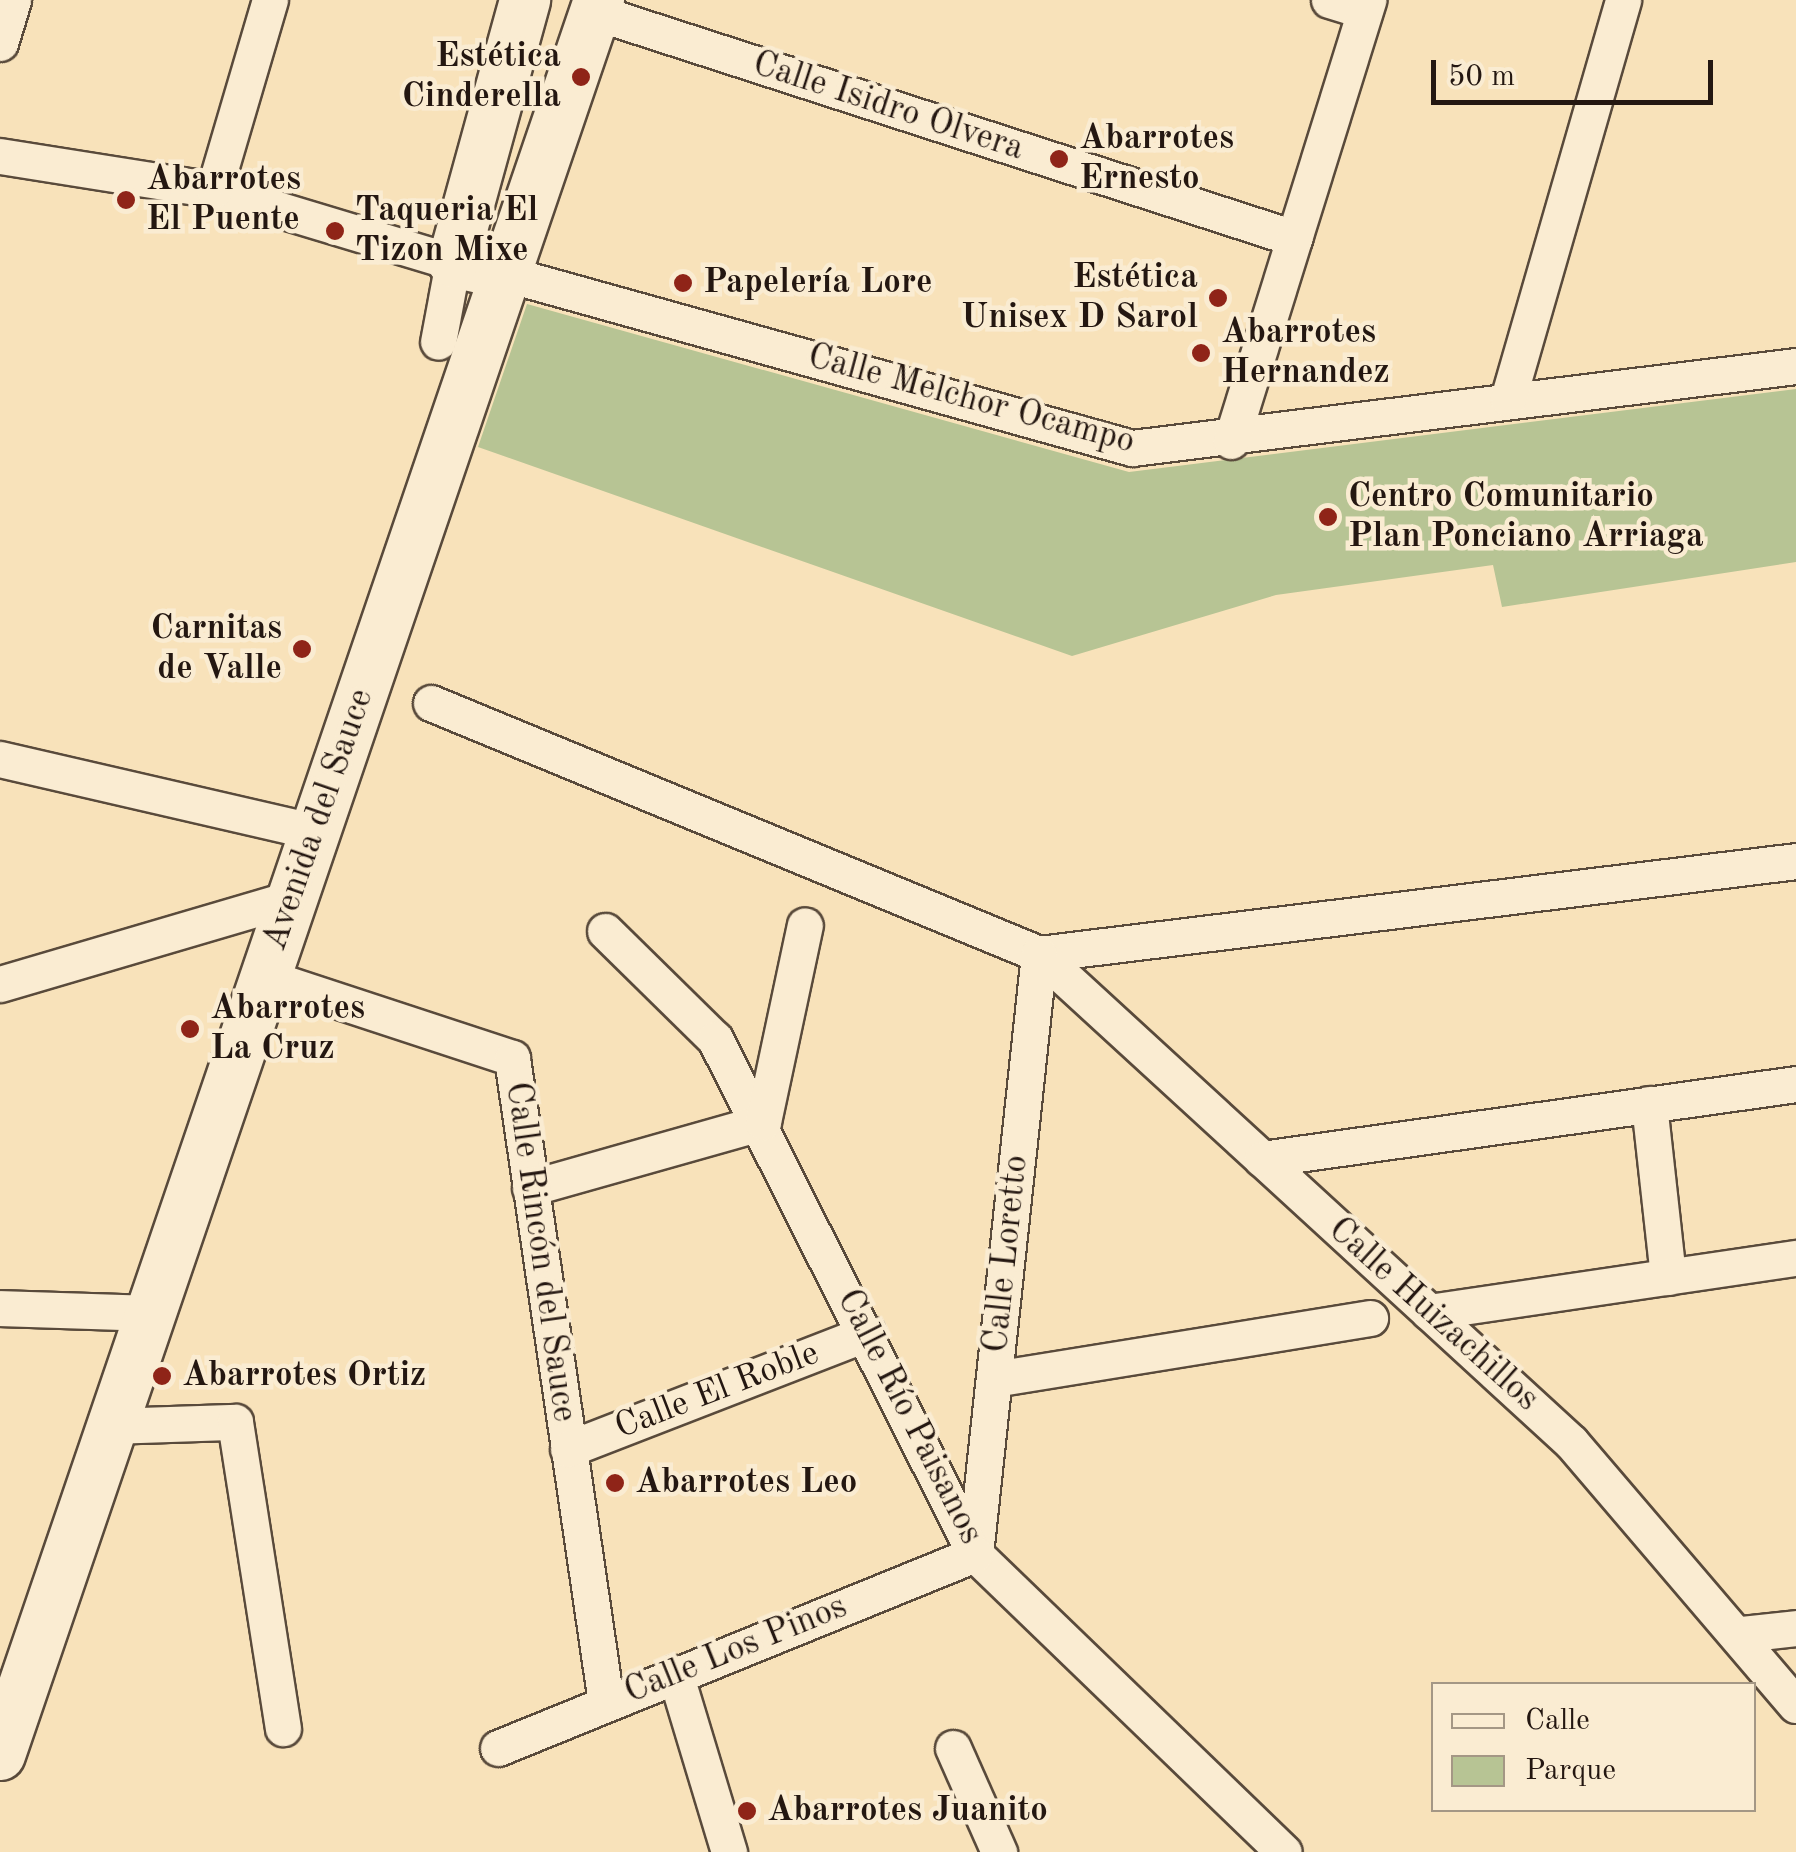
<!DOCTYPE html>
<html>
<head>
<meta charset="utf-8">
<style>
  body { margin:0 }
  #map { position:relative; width:1796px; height:1852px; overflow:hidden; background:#f8e2ba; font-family:"Old Standard TT",serif }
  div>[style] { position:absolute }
  .green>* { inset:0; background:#b7c494 }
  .roads { filter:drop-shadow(2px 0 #594a3b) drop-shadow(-2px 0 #594a3b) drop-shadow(0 2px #594a3b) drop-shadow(0 -2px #594a3b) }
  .street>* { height:35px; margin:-17.5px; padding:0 17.5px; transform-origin:17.5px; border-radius:17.5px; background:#faecd2 }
  .secondary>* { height:50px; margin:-25px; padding:0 25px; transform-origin:25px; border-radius:25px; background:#faecd2 }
  .dots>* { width:28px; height:28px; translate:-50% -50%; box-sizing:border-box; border:5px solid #faecd2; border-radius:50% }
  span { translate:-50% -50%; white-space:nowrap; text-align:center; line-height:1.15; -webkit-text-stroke:9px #faecd2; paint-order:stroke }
  .poi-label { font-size:35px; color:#241711; font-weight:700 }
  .right { translate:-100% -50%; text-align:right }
  .left { translate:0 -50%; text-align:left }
  .street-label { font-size:35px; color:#241711 }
  .legend { position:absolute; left:1431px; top:1682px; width:325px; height:130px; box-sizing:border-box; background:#faecd2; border:2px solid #a49785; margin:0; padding:12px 18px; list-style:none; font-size:30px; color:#241711 }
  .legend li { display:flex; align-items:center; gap:20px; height:50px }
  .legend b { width:50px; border:2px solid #a49785 }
  .scale { position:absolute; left:1431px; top:60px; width:282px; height:45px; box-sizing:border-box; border:5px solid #241711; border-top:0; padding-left:12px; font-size:30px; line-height:35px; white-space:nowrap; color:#241711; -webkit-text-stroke:8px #faecd2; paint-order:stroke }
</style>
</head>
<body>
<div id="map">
  <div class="green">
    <div style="clip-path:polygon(527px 304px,1129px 472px,1796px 389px,1796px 562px,1502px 607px,1493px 565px,1276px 595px,1072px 656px,478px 447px)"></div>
  </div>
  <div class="roads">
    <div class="street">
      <div style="left:1329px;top:0;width:37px;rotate:17deg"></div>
      <div style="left:595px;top:12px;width:735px;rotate:17.92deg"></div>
      <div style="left:0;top:43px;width:45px;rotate:-73.2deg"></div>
      <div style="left:0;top:156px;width:217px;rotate:9deg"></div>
      <div style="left:214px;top:190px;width:250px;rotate:16.8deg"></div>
      <div style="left:453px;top:262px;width:81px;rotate:100.6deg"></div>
      <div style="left:214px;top:190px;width:198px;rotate:-73.6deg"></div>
      <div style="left:507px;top:274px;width:649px;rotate:15.56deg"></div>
      <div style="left:1132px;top:448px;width:669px;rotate:-7.04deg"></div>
      <div style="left:1508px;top:399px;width:415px;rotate:-73.9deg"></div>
      <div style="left:1231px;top:441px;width:462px;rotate:-72.7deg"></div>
      <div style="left:431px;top:703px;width:658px;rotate:22.43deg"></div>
      <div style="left:1039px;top:954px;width:763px;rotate:-7deg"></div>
      <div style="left:0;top:759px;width:323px;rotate:13deg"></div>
      <div style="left:605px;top:931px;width:154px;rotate:44.5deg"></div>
      <div style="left:715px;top:1039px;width:577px;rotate:63.21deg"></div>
      <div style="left:975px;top:1554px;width:429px;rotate:44deg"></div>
      <div style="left:1039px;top:954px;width:722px;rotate:42.53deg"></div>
      <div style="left:1571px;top:1442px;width:346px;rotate:49.5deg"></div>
      <div style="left:266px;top:977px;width:259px;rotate:18.2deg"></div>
      <div style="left:512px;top:1058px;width:651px;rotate:81.7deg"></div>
      <div style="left:0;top:984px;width:305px;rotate:-16.4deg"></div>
      <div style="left:1649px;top:1104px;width:174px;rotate:83.7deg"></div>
      <div style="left:1262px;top:1159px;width:539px;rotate:-7.99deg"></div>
      <div style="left:530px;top:1188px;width:242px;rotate:-15.8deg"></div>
      <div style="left:763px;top:1122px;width:201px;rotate:-78deg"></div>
      <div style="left:0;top:1308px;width:151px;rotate:1.9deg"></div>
      <div style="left:1429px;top:1312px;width:371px;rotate:-8.4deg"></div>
      <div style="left:994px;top:1379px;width:381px;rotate:-9.2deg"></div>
      <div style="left:112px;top:1426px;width:123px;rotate:-1.9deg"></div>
      <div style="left:235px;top:1422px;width:310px;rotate:81.1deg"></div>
      <div style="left:568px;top:1449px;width:321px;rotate:-21.2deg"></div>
      <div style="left:975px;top:1554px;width:603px;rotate:-83.91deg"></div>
      <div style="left:1742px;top:1634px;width:54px;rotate:-6.3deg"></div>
      <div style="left:675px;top:1673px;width:187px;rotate:73.2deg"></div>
      <div style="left:498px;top:1748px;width:515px;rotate:-22.13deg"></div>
      <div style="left:953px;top:1748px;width:114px;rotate:66.1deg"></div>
    </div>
    <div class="secondary">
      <div style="left:507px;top:274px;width:55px;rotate:-167.5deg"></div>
      <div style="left:453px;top:262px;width:272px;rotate:-74.6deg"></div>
      <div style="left:0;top:1755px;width:1854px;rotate:-71.15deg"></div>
    </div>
  </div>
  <div class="dots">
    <div style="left:581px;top:77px;background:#8f2418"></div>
    <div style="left:1059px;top:159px;background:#8f2418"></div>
    <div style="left:126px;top:200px;background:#8f2418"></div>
    <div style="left:335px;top:231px;background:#8f2418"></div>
    <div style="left:683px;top:283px;background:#8f2418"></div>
    <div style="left:1218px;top:298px;background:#8f2418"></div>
    <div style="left:1201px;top:353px;background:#8f2418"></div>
    <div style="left:1328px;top:517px;background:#8f2418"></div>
    <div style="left:302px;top:649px;background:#8f2418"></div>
    <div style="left:190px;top:1029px;background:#8f2418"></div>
    <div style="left:162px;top:1376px;background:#8f2418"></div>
    <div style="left:615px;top:1483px;background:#8f2418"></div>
    <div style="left:747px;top:1811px;background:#8f2418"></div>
  </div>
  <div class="poi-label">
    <span class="right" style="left:561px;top:77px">Estética<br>Cinderella</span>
    <span class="left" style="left:1079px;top:159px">Abarrotes<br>Ernesto</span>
    <span class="left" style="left:146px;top:200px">Abarrotes<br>El Puente</span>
    <span class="left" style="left:355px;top:231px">Taqueria El<br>Tizon Mixe</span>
    <span class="right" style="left:1198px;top:298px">Estética<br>Unisex D Sarol</span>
    <span class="left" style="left:703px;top:283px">Papelería Lore</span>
    <span class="left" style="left:1221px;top:353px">Abarrotes<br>Hernandez</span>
    <span class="left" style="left:1348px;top:517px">Centro Comunitario<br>Plan Ponciano Arriaga</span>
    <span class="right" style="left:282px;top:649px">Carnitas<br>de Valle</span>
    <span class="left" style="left:210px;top:1029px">Abarrotes<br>La Cruz</span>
    <span class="left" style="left:182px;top:1376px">Abarrotes Ortiz</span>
    <span class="left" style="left:635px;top:1483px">Abarrotes Leo</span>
    <span class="left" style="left:767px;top:1811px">Abarrotes Juanito</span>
  </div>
  <div class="street-label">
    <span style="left:888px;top:107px;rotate:18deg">Calle Isidro Olvera</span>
    <span style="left:971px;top:400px;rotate:15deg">Calle Melchor Ocampo</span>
    <span style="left:319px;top:820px;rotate:-71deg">Avenida del Sauce</span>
    <span style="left:540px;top:1252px;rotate:82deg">Calle Rincón del Sauce</span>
    <span style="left:1007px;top:1254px;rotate:-84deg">Calle Loretto</span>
    <span style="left:1433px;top:1315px;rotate:42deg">Calle Huizachillos</span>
    <span style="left:717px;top:1391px;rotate:-21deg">Calle El Roble</span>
    <span style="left:909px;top:1417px;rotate:63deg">Calle Río Paisanos</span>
    <span style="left:736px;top:1650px;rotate:-22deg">Calle Los Pinos</span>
  </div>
  <ul class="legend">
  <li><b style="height:12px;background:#faecd2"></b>Calle</li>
  <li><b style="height:28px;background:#b7c494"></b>Parque</li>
  </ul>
  <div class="scale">50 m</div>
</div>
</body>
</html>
